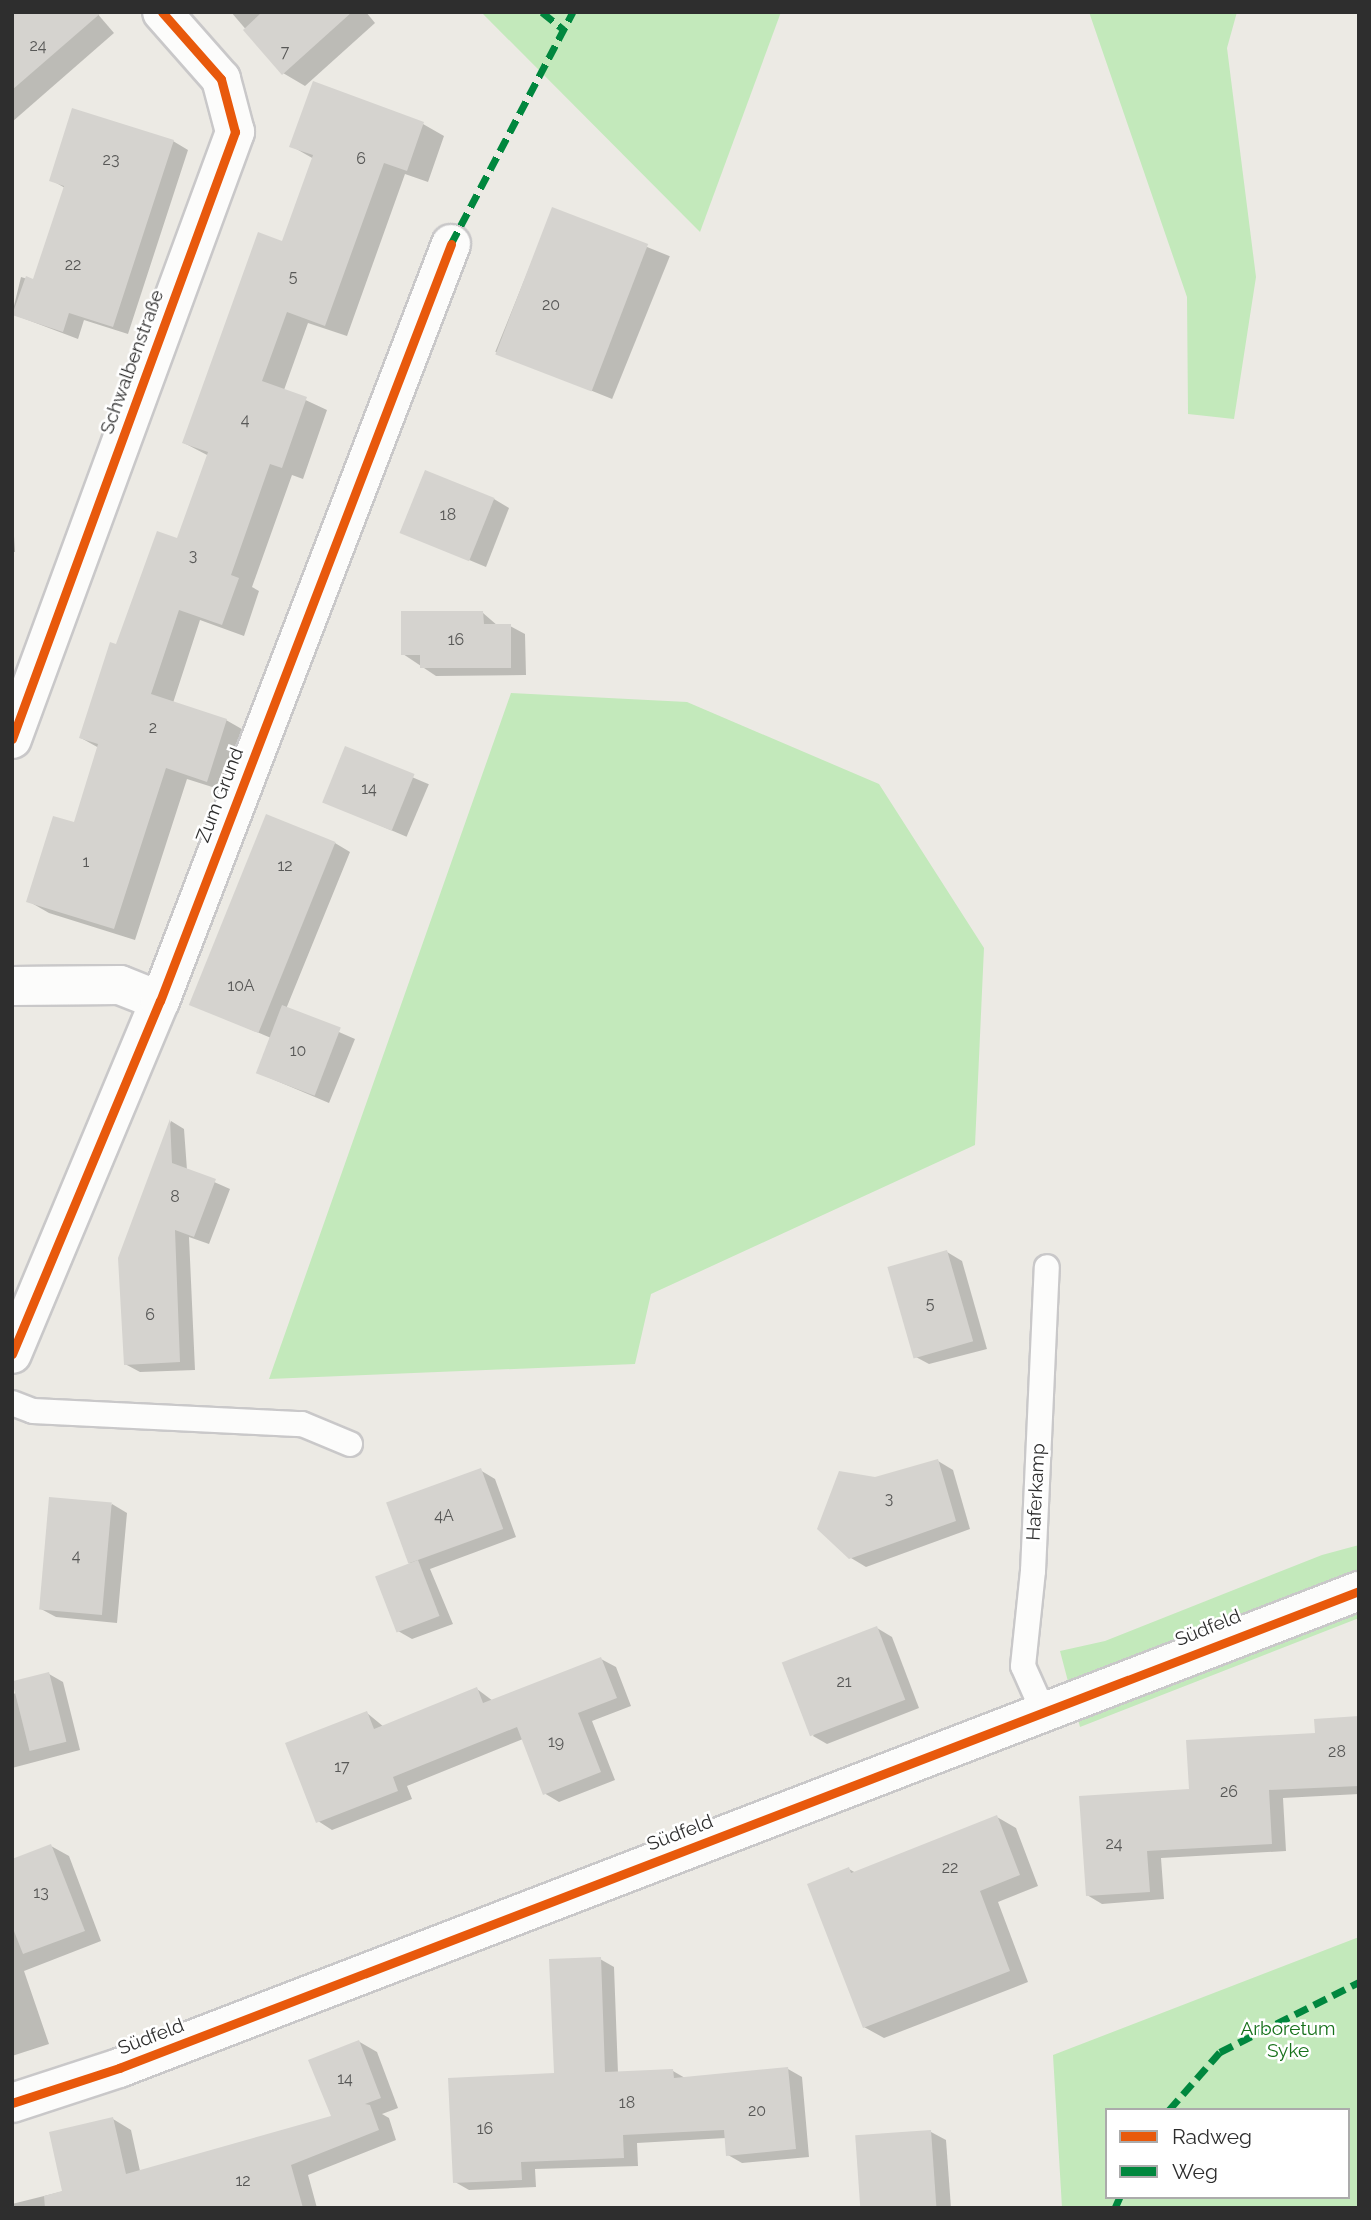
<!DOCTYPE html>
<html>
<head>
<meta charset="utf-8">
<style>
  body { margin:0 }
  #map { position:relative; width:1371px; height:2220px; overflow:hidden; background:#eceae4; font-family:Raleway,sans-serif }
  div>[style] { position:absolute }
  .green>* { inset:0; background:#c3e9bb }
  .shadow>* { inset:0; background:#0003; transform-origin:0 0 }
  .building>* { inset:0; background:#d5d3cf; transform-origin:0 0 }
  .roads { filter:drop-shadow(2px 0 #c9c8c9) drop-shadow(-2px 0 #c9c8c9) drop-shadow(0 2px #c9c8c9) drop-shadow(0 -2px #c9c8c9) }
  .service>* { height:24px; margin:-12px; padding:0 12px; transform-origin:12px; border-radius:12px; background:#fcfcfb }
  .minor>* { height:38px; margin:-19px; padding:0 19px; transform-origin:19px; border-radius:19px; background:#fcfcfb }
  .quiet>* { height:7px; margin-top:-3.5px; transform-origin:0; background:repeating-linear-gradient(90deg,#00873e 0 14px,transparent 0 21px) }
  .cycleway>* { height:9px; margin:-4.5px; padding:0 4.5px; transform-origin:4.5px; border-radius:4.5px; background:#e8590c }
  span { translate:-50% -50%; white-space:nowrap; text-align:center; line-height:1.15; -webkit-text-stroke:5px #fff; paint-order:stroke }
  .number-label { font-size:16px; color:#585857 }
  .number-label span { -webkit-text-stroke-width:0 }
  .street-label { font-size:19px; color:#2e2e2e }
  .park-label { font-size:19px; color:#17711b }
  .frame { position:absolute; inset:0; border:14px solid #2e2e2e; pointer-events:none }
  .legend { position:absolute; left:1105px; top:2108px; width:245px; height:91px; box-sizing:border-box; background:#fff; border:2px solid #ababab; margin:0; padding:9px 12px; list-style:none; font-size:21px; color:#2e2e2e }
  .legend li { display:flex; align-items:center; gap:14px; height:35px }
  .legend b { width:35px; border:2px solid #ababab }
</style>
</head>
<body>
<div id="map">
  <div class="green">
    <div style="clip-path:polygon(481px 12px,781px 12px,700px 232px)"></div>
    <div style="clip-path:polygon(1089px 12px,1237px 12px,1227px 48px,1256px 277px,1234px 419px,1188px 414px,1187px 297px)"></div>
    <div style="clip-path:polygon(511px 693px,687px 702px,879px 784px,984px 948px,975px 1145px,651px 1294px,635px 1364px,269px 1379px)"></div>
    <div style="clip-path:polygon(1359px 1545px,1359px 1618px,1080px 1727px,1060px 1651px,1105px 1641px,1322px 1555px)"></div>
    <div style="clip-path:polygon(evenodd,1359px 1937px,1359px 2208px,1062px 2208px,1053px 2055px,1359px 1937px,1107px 2110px,1348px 2110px,1348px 2197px,1107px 2197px,1107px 2110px)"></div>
  </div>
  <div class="shadow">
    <div style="clip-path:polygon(12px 12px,96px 12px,114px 33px,12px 122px)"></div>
    <div style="clip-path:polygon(231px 12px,366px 12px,375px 23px,305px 86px,283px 73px)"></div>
    <div style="clip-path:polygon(423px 124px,444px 136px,428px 182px,405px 174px,347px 336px,308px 323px,284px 390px,327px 410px,303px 479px,292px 475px,252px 587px,259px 591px,244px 636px,200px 620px,173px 703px,226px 720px,247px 732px,228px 792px,187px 779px,135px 940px,49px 913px,28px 901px,75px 825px,99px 748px,81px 738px,117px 646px,178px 540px,209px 456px,184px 443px,283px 243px,314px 159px,291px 146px)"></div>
    <div style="clip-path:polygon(173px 141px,188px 150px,128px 334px,84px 320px,78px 339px,12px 314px,21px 277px,34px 281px,65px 188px,51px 180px)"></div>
    <div style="left:553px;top:209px;width:126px;height:154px;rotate:22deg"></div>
    <div style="clip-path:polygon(494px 499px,509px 508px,486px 567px,402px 532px)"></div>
    <div style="clip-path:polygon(12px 505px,15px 552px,12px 552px)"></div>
    <div style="clip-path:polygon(483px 613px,498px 626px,510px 626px,525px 634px,526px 675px,436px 676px,403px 654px)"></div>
    <div style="left:346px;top:749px;width:90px;height:57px;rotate:23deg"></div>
    <div style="clip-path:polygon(335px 843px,350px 852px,286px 1009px,355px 1039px,329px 1103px,258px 1073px,271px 1038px,198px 1007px)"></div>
    <div style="clip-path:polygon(12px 1112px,13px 1163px,12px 1163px)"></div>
    <div style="clip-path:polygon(171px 1121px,184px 1129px,187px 1170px,230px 1189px,209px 1244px,189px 1237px,195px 1370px,140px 1372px,125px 1364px,120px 1259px)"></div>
    <div style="clip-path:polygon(947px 1252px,962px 1261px,987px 1349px,929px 1364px,914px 1356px)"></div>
    <div style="clip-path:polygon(938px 1461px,953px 1470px,970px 1529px,866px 1567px,851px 1558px,875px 1479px)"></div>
    <div style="clip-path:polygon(480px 1470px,495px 1479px,516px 1537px,430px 1569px,453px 1624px,412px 1639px,398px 1631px,410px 1562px)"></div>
    <div style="clip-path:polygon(112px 1504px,127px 1513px,117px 1623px,56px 1617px,41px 1609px)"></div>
    <div style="clip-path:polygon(877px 1628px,892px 1637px,919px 1708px,827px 1744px,813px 1736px)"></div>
    <div style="clip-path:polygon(601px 1659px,616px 1667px,631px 1706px,592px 1721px,615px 1780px,559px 1802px,544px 1793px,523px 1739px,407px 1786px,412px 1799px,332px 1830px,318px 1821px,367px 1713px,384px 1727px,477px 1689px,493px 1701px)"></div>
    <div style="clip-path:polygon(49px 1674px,63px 1682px,80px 1750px,12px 1768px,12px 1695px)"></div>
    <div style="clip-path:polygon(1359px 1718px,1359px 1794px,1283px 1798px,1286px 1851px,1161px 1858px,1164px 1899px,1102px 1904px,1087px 1895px,1191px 1790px)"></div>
    <div style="clip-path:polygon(997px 1817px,1016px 1828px,1038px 1886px,998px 1902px,1028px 1982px,884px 2038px,864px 2027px,849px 1869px,856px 1873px)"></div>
    <div style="clip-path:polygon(51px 1846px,69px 1856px,101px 1941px,24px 1971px,49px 2044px,12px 2056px,12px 1861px)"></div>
    <div style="clip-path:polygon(600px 1959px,614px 1967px,618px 2073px,673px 2071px,685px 2078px,788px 2069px,802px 2077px,809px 2157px,742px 2163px,728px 2155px,726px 2138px,637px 2143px,638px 2166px,535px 2169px,536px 2187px,469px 2190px,455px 2182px,556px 2075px)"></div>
    <div style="clip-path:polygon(358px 2041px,377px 2052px,398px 2108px,382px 2114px,389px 2118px,396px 2140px,308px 2175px,317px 2208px,12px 2208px,12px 2204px,64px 2191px,113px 2119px,131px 2130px,140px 2171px,333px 2118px)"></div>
    <div style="clip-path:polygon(931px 2132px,946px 2140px,951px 2208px,863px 2208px)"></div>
  </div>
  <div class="building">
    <div style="clip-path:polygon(12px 12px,102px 12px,12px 90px)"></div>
    <div style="clip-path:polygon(262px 12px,352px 12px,282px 75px,243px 30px)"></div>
    <div style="clip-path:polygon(313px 81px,424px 122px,407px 171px,384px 163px,325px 326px,287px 312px,262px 381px,307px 397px,282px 468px,270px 464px,231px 575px,239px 578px,222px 625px,179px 610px,151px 694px,227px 719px,207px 782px,166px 768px,114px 929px,26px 902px,53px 816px,74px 822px,98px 744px,79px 738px,110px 642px,116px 644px,157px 531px,177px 538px,208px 452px,182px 443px,258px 232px,282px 241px,313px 155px,289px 147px)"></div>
    <div style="clip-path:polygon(72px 108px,174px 140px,113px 327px,69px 313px,63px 332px,12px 315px,26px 276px,33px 279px,64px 186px,49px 181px)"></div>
    <div style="left:552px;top:207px;width:103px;height:158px;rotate:21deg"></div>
    <div style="left:425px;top:470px;width:75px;height:68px;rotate:22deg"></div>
    <div style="clip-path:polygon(401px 611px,483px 611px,484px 624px,511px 624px,511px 668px,420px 668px,420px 655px,401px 655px)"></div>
    <div style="left:345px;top:746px;width:75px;height:61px;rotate:22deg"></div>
    <div style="left:266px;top:814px;width:75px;height:206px;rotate:22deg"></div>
    <div style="left:282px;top:1005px;width:63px;height:73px;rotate:21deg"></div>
    <div style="clip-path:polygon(170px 1119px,172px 1163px,216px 1179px,194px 1237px,175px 1230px,180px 1362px,124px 1365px,118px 1258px)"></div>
    <div style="left:947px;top:1250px;width:95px;height:62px;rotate:74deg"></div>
    <div style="clip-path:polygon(938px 1459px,956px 1521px,849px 1559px,817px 1529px,839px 1471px,875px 1477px)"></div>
    <div style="left:481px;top:1468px;width:65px;height:101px;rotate:70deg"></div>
    <div style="left:49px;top:1497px;width:63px;height:113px;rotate:5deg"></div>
    <div style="left:418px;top:1560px;width:60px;height:46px;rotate:69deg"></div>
    <div style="left:877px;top:1626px;width:79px;height:102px;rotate:69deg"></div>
    <div style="clip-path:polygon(601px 1657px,617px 1698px,578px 1713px,601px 1772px,543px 1795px,517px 1727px,393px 1777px,398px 1791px,316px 1823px,285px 1743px,367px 1711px,374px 1729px,477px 1687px,483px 1703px)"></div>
    <div style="left:49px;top:1672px;width:72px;height:38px;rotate:76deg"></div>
    <div style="clip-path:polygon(1359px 1716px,1359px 1786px,1269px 1790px,1272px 1844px,1147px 1851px,1150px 1892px,1086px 1896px,1079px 1796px,1189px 1789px,1186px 1740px,1315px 1733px,1314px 1719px)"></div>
    <div style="clip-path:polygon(997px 1815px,1020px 1875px,980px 1891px,1010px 1971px,863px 2028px,807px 1884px,849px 1867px,851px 1873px)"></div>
    <div style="clip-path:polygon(51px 1844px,85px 1931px,23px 1954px,12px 1926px,12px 1859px)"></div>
    <div style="clip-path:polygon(601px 1957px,605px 2072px,673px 2069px,674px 2078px,788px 2067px,796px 2149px,726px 2156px,724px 2130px,623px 2135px,624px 2158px,521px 2162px,522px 2180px,453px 2183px,448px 2078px,554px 2073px,549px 1959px)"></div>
    <div style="clip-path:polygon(359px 2040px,381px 2098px,365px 2104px,370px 2105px,379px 2130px,291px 2165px,303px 2208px,45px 2208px,44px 2196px,62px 2191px,49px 2132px,113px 2117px,126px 2174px,331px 2116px,308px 2060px)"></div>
    <div style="left:931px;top:2130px;width:78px;height:76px;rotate:86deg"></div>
  </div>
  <div class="roads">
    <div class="service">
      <div style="left:12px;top:1403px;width:22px;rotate:21deg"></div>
      <div style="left:33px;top:1411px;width:269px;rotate:2.8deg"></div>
      <div style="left:302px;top:1424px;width:52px;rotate:22.6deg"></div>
      <div style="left:1044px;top:1713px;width:51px;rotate:-114.1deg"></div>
      <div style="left:1023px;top:1666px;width:96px;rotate:-84deg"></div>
      <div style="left:1033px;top:1571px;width:304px;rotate:-87.4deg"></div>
    </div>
    <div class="minor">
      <div style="left:12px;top:739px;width:647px;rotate:-69.83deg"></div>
      <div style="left:235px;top:132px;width:55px;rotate:-104.8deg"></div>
      <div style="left:221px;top:79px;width:89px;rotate:-131.4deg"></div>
      <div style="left:12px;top:986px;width:108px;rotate:-0.5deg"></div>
      <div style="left:120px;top:985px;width:43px;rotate:21.8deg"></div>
      <div style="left:12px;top:1354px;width:383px;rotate:-67.3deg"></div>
      <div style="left:160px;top:1001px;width:811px;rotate:-68.97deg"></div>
      <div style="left:12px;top:2103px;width:113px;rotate:-18.1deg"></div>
      <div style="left:119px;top:2068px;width:1329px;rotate:-21.04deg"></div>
    </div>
  </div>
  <div class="quiet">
    <div style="left:542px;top:12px;width:28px;rotate:39deg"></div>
    <div style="left:451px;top:244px;width:262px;rotate:-62.3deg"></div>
    <div style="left:1169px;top:2110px;width:77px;rotate:-48.7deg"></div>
    <div style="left:1220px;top:2052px;width:156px;rotate:-26.7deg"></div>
    <div style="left:1115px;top:2208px;width:12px;rotate:-66deg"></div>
  </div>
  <div class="cycleway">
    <div style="left:12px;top:739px;width:647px;rotate:-69.83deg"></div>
    <div style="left:235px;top:132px;width:55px;rotate:-104.8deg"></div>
    <div style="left:221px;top:79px;width:89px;rotate:-131.4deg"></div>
    <div style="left:12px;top:1354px;width:383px;rotate:-67.3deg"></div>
    <div style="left:160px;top:1001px;width:811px;rotate:-68.97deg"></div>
    <div style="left:12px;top:2103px;width:113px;rotate:-18.1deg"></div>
    <div style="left:119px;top:2068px;width:1329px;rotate:-21.04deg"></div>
  </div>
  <div class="number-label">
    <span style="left:38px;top:46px">24</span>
    <span style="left:285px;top:52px">7</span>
    <span style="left:361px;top:159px">6</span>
    <span style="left:111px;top:160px">23</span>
    <span style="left:73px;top:265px">22</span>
    <span style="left:293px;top:277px">5</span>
    <span style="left:551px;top:305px">20</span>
    <span style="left:245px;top:420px">4</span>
    <span style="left:448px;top:515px">18</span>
    <span style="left:193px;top:556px">3</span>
    <span style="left:456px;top:640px">16</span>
    <span style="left:153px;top:728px">2</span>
    <span style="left:369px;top:789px">14</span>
    <span style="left:86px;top:862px">1</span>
    <span style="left:285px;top:866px">12</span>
    <span style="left:241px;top:986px">10A</span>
    <span style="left:298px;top:1051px">10</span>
    <span style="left:175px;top:1197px">8</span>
    <span style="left:930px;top:1304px">5</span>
    <span style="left:150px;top:1315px">6</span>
    <span style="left:889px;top:1499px">3</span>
    <span style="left:444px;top:1516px">4A</span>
    <span style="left:76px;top:1556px">4</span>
    <span style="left:844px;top:1682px">21</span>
    <span style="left:556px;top:1742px">19</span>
    <span style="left:1337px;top:1752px">28</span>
    <span style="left:342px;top:1767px">17</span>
    <span style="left:1229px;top:1792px">26</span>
    <span style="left:1114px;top:1844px">24</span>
    <span style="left:950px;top:1868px">22</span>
    <span style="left:41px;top:1893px">13</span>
    <span style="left:345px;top:2079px">14</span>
    <span style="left:627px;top:2103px">18</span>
    <span style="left:757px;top:2111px">20</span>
    <span style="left:485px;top:2129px">16</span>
    <span style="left:243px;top:2181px">12</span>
  </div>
  <div class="street-label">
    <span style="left:132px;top:362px;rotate:-70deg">Schwalbenstraße</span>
    <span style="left:220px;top:795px;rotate:-69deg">Zum Grund</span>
    <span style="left:1036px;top:1492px;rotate:-87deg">Haferkamp</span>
    <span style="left:1208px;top:1628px;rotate:-22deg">Südfeld</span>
    <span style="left:680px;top:1833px;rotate:-21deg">Südfeld</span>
    <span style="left:151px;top:2037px;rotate:-21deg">Südfeld</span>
  </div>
  <div class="park-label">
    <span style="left:1288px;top:2040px">Arboretum<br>Syke</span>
  </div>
  <div class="frame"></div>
  <ul class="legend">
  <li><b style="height:9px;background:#e8590c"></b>Radweg</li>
  <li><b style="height:9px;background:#00873e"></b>Weg</li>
  </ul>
</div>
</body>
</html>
